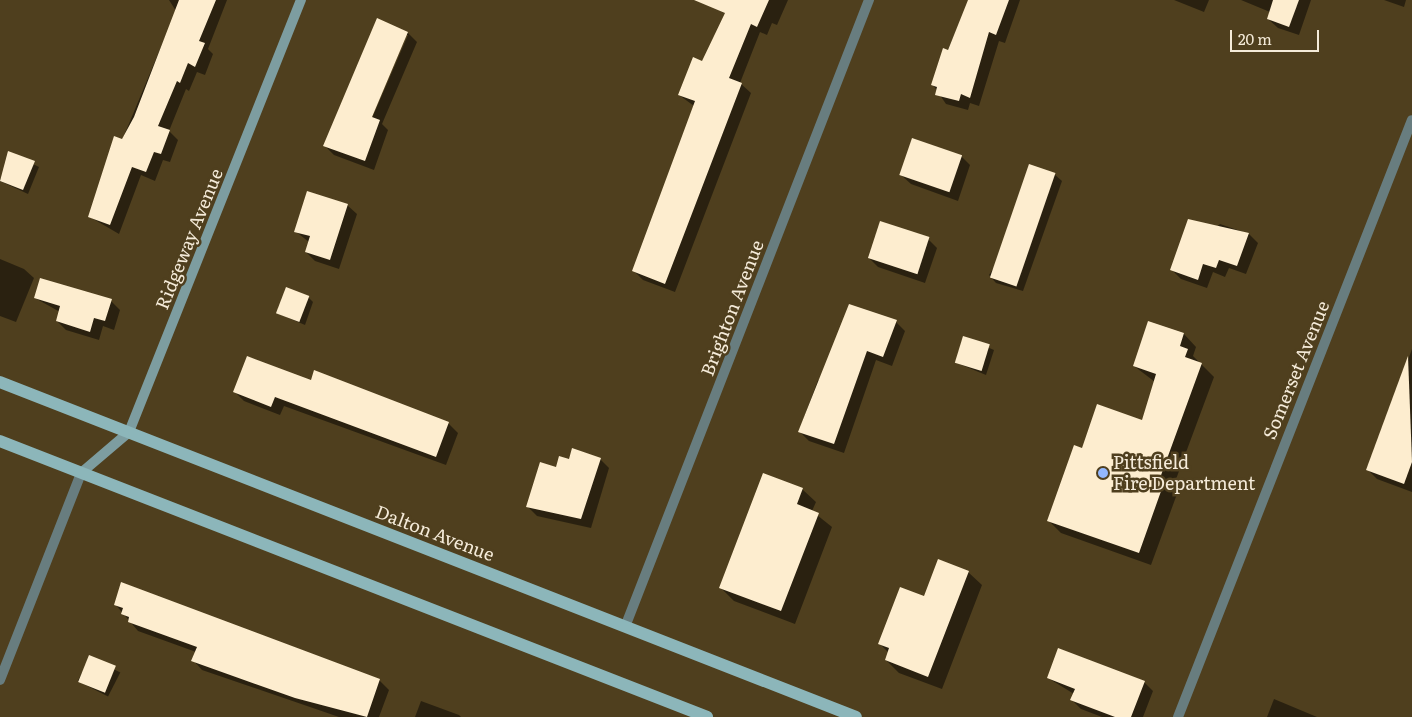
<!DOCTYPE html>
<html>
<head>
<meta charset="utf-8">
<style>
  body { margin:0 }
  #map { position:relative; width:1412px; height:717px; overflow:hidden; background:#4f3f1e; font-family:Literata,serif }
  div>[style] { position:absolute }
  .shadow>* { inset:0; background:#0007; transform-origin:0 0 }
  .building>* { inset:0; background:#fdedcf; transform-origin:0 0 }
  .street>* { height:10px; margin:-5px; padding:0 5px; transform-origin:5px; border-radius:5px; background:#687d7f }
  .secondary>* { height:10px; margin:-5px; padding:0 5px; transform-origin:5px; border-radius:5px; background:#7d9da0 }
  .primary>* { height:12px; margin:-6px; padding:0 6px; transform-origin:6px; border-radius:6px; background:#8cb6ba }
  .dots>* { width:14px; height:14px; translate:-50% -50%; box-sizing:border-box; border:2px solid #4f3f1e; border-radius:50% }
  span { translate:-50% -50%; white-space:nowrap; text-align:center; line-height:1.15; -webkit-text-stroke:5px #4f3f1e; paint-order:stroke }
  .street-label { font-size:18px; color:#f5ebd9 }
  .poi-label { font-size:18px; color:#f5ebd9 }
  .left { translate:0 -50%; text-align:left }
  .scale { position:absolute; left:1230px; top:30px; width:89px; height:22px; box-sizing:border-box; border:2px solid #f5ebd9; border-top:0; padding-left:6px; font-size:15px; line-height:18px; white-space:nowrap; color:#f5ebd9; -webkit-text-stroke:4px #4f3f1e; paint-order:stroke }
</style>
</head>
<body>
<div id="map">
  <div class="shadow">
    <div style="clip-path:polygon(169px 0,227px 0,208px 49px,213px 54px,205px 75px,197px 72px,189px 91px,186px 89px,169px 131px,178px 140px,170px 162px,163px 160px,155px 181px,141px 175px,119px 234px,90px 217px,176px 11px)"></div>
    <div style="clip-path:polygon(732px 0,788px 0,777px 25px,772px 23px,767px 35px,760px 32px,740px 83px,751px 93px,675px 292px,643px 280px,634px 271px,694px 106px,679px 95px,703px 63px)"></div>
    <div style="clip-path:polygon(969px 0,1020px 0,1005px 43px,999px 41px,979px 106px,970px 103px,968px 110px,946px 104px,933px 85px)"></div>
    <div style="clip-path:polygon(1174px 0,1209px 0,1204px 12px)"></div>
    <div style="clip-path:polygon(1241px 0,1311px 0,1299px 35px,1278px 28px,1268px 19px,1270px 12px)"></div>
    <div style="clip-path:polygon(1384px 0,1406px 0,1404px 7px)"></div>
    <div style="clip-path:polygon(evenodd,378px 20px,408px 33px,417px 42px,382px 124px,388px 130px,374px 170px,334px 155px,325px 146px,378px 20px,406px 35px,408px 35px,370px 123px,368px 122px,406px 35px)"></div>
    <div style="clip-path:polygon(9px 152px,39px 167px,28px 194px,0 181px)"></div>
    <div style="clip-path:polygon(961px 156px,970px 165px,958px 201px,911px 184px,901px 175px)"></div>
    <div style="clip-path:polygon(1054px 174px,1062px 181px,1023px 291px,996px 283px,989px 275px)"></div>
    <div style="clip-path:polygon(347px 205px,357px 214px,339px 269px,315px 261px,306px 252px,309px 242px,295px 231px)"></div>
    <div style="clip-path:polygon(1220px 224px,1249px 234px,1258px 243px,1246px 274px,1229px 268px,1225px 277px,1213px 272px,1207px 288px,1181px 279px,1172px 270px)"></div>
    <div style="clip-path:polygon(928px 239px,937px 248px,925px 283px,878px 267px,869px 258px)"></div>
    <div style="clip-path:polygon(0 259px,24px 269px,34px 278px,16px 322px,0 316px)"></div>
    <div style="clip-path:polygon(308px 297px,313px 302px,305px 325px,277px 313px)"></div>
    <div style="clip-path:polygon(35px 298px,111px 301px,120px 310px,114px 330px,103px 326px,99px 340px,66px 330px,57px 321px,60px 312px)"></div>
    <div style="clip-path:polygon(896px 322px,905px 331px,892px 366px,876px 360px,844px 453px,809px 441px,799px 431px,818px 380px,823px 381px)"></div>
    <div style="clip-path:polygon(1148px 322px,1184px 334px,1196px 347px,1193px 356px,1214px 377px,1172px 490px,1177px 494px,1151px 565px,1061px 533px,1048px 520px,1083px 449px,1143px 421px,1155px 382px,1134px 366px)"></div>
    <div style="clip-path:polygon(964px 337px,994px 350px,986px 375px,957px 363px)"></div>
    <div style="clip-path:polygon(1412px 349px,1412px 492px,1377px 479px,1368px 470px)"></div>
    <div style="clip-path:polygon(315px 372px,449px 424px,458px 433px,446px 465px,284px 406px,280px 415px,244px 401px,235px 392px,312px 382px)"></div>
    <div style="clip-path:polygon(600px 459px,609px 468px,591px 528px,537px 516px,528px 507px,557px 468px,570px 461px)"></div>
    <div style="clip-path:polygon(802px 489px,816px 502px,812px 511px,832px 527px,795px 624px,734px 601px,720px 587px)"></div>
    <div style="clip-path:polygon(968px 572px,982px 585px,942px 689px,899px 673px,886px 660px,889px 653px,880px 644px,924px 598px)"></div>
    <div style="clip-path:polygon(115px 604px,379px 680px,389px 690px,379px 717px,339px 717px,202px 670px,193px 660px,196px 652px,138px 631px)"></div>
    <div style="left:90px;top:657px;width:34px;height:27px;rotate:27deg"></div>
    <div style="clip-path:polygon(1048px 678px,1144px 682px,1153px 691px,1143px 717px,1102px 717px,1081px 709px,1072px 700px,1074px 694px)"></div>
    <div style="clip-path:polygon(1274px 699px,1317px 717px,1267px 717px)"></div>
    <div style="clip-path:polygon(421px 701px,459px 715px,461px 717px,415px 717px)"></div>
  </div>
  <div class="building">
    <div style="clip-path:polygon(179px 0,216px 0,199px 41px,205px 43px,195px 67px,188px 63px,180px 83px,177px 81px,158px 126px,170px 130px,161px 154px,154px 152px,146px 172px,132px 167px,110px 225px,88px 217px,114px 136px,122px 139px,134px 117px)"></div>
    <div style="clip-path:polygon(694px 0,769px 0,757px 27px,751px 24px,729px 78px,742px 83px,665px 284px,632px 271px,695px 101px,678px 95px,693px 57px,702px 61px,725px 13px)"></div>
    <div style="clip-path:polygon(968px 0,1009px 0,996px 35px,989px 32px,970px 98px,961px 94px,959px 101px,935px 95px,937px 87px,931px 85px,943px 48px,948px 50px)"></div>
    <div style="clip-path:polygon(1273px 0,1299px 0,1289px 27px,1267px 19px)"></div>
    <div style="clip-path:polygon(377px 18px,408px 32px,372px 117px,380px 120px,365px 161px,323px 146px)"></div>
    <div style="left:912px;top:138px;width:53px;height:39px;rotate:19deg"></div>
    <div style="clip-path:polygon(8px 151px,35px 161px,23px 190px,0 181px)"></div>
    <div style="left:1029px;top:164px;width:28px;height:120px;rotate:19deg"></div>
    <div style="clip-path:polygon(307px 191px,348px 204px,330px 260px,305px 252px,310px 236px,294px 232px)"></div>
    <div style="clip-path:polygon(1188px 219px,1249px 233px,1237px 266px,1219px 260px,1216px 268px,1203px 264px,1198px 280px,1170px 270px)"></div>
    <div style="left:880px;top:221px;width:52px;height:39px;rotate:18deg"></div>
    <div style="clip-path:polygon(40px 278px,112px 299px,105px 321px,94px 318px,90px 332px,56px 321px,60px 306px,34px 298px)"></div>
    <div style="left:286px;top:287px;width:25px;height:28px;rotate:21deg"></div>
    <div style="clip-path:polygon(849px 304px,897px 320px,883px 357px,867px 351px,834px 444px,798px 432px)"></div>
    <div style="clip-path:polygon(1148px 321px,1184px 333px,1180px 346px,1188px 349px,1185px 357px,1202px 363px,1160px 478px,1165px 480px,1139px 553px,1047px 521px,1074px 445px,1082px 448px,1097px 404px,1142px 420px,1156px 374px,1133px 366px)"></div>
    <div style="left:963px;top:336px;width:28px;height:28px;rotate:17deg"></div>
    <div style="clip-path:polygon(247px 356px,311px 380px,314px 370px,449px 422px,436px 457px,275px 397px,271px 407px,233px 392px)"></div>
    <div style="clip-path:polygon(1408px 356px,1412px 462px,1404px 484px,1366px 470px)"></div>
    <div style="clip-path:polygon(572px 448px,601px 458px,581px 519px,526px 507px,540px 462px,556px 467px,559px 456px,569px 459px)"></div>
    <div style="clip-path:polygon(763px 473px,803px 488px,797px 504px,819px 513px,781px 611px,719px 588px)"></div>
    <div style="clip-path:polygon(938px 559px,969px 571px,928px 677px,885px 660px,889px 648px,878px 644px,900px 587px,924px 596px)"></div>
    <div style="clip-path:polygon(121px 582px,380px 679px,367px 717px,295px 698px,191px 661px,197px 647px,128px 622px,129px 617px,121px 614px,123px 608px,114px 605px)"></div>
    <div style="clip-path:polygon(1058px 648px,1145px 681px,1131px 717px,1115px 717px,1070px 700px,1075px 689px,1047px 678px)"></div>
    <div style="left:89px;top:655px;width:29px;height:29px;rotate:22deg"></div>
  </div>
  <div class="street">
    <div style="left:625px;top:627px;width:673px;rotate:-68.74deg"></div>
    <div style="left:0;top:680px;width:222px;rotate:-68.6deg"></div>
    <div style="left:1178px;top:717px;width:641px;rotate:-68.6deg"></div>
  </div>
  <div class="secondary">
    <div style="left:81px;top:473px;width:63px;rotate:-40.5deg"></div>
    <div style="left:129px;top:432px;width:465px;rotate:-68.3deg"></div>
  </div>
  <div class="primary">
    <div style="left:0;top:382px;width:919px;rotate:21.37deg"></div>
    <div style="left:0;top:441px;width:759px;rotate:21.32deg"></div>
  </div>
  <div class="dots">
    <div style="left:1103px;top:473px;background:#93b7fd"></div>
  </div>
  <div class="street-label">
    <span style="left:189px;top:239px;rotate:-68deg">Ridgeway Avenue</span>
    <span style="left:732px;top:308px;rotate:-69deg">Brighton Avenue</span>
    <span style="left:1296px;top:370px;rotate:-68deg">Somerset Avenue</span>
    <span style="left:435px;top:533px;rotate:21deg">Dalton Avenue</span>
  </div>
  <div class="poi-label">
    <span class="left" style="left:1113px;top:473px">Pittsfield<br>Fire Department</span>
  </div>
  <div class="scale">20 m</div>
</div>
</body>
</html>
